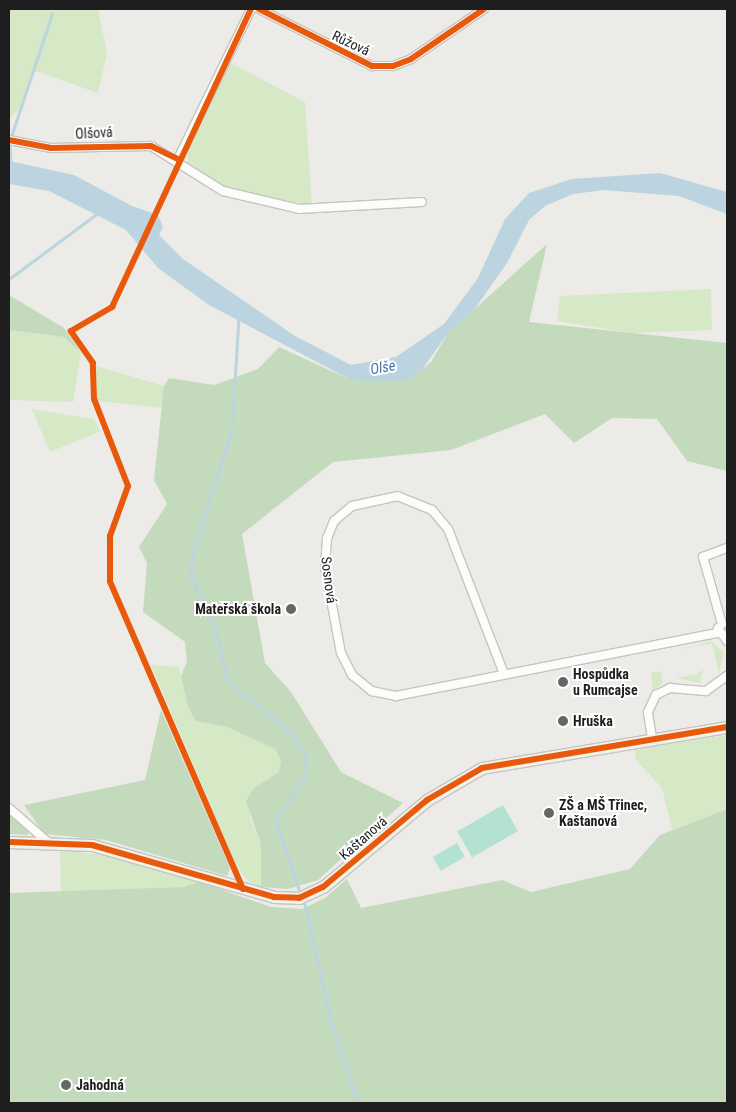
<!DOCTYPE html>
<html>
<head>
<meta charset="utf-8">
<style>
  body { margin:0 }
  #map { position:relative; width:736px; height:1112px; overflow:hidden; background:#ecebe7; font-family:"Roboto Condensed",sans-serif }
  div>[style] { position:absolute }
  .grass>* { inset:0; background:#d5e9c7 }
  .forest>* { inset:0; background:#c4dabd }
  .pitch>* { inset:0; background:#b3e2d3; transform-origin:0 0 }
  .water>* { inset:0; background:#bbd4df }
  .stream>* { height:2.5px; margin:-1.25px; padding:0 1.25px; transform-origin:1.25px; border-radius:1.25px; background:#bbd4df }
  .roads { filter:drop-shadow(1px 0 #c5c4c3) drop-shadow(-1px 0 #c5c4c3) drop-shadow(0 1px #c5c4c3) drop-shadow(0 -1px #c5c4c3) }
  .street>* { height:8px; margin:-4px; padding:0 4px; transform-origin:4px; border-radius:4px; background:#fcfcfb }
  .secondary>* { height:11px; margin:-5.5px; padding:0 5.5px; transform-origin:5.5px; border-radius:5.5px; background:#f1f3ea }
  .cycleway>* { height:6px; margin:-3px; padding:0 3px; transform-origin:3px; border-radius:3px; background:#e8590c }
  .dots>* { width:14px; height:14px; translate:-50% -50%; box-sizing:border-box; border:2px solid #fff; border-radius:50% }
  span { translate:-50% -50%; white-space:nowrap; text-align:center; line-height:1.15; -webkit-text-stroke:4px #fff; paint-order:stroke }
  .street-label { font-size:14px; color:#1e1e1e }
  .poi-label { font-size:14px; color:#1e1e1e; font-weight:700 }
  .right { translate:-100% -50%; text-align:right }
  .left { translate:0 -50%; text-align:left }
  .water-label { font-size:15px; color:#4e73aa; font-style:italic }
  .frame { position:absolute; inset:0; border:10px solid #1e1e1e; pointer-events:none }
</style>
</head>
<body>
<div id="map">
  <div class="grass">
    <div style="clip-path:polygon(9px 9px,98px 9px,107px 53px,98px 93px,33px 70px,21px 106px,9px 120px)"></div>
    <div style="clip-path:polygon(229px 62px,305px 102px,312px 205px,224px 189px,188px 164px,188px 150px)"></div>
    <div style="clip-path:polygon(711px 289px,712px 330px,631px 333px,557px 321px,560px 296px)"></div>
    <div style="clip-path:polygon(9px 330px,64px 337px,81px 353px,73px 402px,9px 400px)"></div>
    <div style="clip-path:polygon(96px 366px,164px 386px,162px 408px,97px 401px)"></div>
    <div style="clip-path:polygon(32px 409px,93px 419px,101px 431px,50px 452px)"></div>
    <div style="clip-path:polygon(711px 641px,724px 653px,719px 673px,712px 643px,682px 649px)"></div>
    <div style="clip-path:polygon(151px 665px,179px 667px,188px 707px,196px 721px,227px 727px,275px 749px,281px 761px,279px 772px,253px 789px,250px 817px,261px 844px,261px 887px,248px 881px,237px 867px)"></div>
    <div style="clip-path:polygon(703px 669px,700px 683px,676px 678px,697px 674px)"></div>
    <div style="clip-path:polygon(661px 671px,663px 683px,653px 690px,651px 673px)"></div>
    <div style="clip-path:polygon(727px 735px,727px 809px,672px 830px,662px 788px,636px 760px,635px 750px)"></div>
    <div style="clip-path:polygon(60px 850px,104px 855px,199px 882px,183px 887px,61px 892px)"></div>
  </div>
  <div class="forest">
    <div style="clip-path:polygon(547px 244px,529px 322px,727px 343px,727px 471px,687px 461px,657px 419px,612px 418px,574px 443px,545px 414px,451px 450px,333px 462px,242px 534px,265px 663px,291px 692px,341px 772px,403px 803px,318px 880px,288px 889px,261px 887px,261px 844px,246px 801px,253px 789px,279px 772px,281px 761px,275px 749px,227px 727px,196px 721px,188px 707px,181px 676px,187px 661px,185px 642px,143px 612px,147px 563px,139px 547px,167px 504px,154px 480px,164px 386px,169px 378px,214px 385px,258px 369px,279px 347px,349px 379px,408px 380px,431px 362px,448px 333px)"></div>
    <div style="clip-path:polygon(9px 295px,64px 328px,81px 353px,64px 337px,9px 330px)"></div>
    <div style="clip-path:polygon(161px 710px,230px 868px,227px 876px,106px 840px,44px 834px,24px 805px,145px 780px)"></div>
    <div style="clip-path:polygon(727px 809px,727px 1103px,9px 1103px,9px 893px,183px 887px,199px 882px,271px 907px,302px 909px,325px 898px,347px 879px,361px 908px,502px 880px,531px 892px,630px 869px,660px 835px)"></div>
    <div style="clip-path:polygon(9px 814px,28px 831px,28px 835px,9px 834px)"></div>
  </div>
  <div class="pitch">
    <div style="left:503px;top:805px;width:30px;height:53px;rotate:60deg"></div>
    <div style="left:457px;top:843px;width:16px;height:28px;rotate:60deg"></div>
  </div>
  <div class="water">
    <div style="clip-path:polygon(9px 161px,74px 175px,132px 206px,158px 215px,163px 227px,159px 235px,183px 259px,295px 336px,351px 365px,396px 357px,444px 324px,478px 278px,505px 219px,529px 193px,572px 179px,660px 173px,727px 192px,727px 214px,679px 196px,604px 190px,573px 194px,545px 206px,529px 220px,507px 263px,474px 310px,448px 333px,421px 371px,408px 380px,366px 381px,349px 379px,209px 305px,158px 268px,126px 230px,49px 191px,9px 184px)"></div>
  </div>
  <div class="stream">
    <div style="left:11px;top:137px;width:130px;rotate:-71.6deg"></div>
    <div style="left:10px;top:147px;width:16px;rotate:86deg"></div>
    <div style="left:9px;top:279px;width:111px;rotate:-36.6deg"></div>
    <div style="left:239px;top:318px;width:113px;rotate:93.5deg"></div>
    <div style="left:232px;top:431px;width:129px;rotate:107.6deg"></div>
    <div style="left:193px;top:554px;width:24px;rotate:95deg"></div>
    <div style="left:191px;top:578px;width:53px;rotate:62.9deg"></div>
    <div style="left:215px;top:625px;width:57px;rotate:76.9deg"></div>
    <div style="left:228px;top:681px;width:79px;rotate:39.3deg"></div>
    <div style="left:289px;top:731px;width:26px;rotate:54deg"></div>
    <div style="left:304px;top:752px;width:23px;rotate:83deg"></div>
    <div style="left:307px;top:775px;width:55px;rotate:124deg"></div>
    <div style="left:276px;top:821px;width:72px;rotate:71.3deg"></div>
    <div style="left:304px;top:900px;width:127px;rotate:77.3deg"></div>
    <div style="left:332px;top:1024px;width:83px;rotate:71.8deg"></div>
  </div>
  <div class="roads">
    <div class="street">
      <div style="left:259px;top:9px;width:127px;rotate:26.8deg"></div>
      <div style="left:372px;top:66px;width:21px"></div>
      <div style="left:393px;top:66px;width:19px;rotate:-21deg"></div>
      <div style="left:411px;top:59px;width:88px;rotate:-34.4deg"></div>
      <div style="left:9px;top:140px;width:43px;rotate:10.8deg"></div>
      <div style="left:51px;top:148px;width:100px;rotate:-1.1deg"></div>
      <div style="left:151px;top:146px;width:85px;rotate:32deg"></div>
      <div style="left:223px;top:191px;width:78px;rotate:13.3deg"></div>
      <div style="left:299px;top:209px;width:123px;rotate:-3.3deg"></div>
      <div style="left:178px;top:159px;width:167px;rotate:-64deg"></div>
      <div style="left:722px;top:624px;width:70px;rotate:-105.8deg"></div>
      <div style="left:703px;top:557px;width:26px;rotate:-21deg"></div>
      <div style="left:718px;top:628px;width:16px;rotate:55deg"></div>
      <div style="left:504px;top:674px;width:155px;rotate:-111.1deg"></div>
      <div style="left:448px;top:529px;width:25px;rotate:-130deg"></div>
      <div style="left:432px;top:510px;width:37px;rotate:-158deg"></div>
      <div style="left:398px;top:496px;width:47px;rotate:167.7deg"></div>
      <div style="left:352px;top:506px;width:23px;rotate:140deg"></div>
      <div style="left:334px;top:521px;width:18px;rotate:112deg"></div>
      <div style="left:327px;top:538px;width:29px;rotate:94deg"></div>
      <div style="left:325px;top:567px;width:87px;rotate:79.5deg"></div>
      <div style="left:341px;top:653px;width:25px;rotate:63deg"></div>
      <div style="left:352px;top:675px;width:26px;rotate:39deg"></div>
      <div style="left:372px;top:691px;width:25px;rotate:12deg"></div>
      <div style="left:396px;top:696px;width:327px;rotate:-11.1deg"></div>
      <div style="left:652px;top:738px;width:26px;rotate:-99deg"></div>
      <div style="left:648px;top:712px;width:19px;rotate:-65deg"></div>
      <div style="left:656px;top:695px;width:16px;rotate:-27deg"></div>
      <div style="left:670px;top:688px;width:36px;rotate:5deg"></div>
      <div style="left:706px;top:691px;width:26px;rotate:-36deg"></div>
      <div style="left:9px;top:808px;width:53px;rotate:41.2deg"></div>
    </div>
    <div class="secondary">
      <div style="left:9px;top:842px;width:83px;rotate:2.1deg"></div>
      <div style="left:92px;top:845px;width:189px;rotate:15.9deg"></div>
      <div style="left:274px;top:897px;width:25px;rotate:2deg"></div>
      <div style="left:299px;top:898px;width:26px;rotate:-25deg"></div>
      <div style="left:323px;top:887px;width:136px;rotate:-39.9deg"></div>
      <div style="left:427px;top:800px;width:64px;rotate:-30.2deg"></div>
      <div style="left:482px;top:768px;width:248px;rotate:-9.5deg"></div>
    </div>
  </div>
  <div class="cycleway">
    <div style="left:259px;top:9px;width:127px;rotate:26.8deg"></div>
    <div style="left:372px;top:66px;width:21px"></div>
    <div style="left:393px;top:66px;width:19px;rotate:-21deg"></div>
    <div style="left:411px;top:59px;width:88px;rotate:-34.4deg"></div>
    <div style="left:9px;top:140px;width:43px;rotate:10.8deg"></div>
    <div style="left:51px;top:148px;width:100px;rotate:-1.1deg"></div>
    <div style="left:151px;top:146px;width:30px;rotate:26deg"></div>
    <div style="left:9px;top:842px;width:83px;rotate:2.1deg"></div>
    <div style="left:92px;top:845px;width:189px;rotate:15.9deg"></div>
    <div style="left:274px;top:897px;width:25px;rotate:2deg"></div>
    <div style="left:299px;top:898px;width:26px;rotate:-25deg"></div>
    <div style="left:323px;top:887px;width:136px;rotate:-39.9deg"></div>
    <div style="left:427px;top:800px;width:64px;rotate:-30.2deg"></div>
    <div style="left:482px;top:768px;width:248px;rotate:-9.5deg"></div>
    <div style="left:243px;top:889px;width:335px;rotate:-113.4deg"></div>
    <div style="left:110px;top:581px;width:45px;rotate:-90deg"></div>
    <div style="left:110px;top:536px;width:53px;rotate:-70.2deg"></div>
    <div style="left:128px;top:486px;width:93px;rotate:-111.3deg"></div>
    <div style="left:94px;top:399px;width:36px;rotate:-92deg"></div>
    <div style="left:93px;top:363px;width:39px;rotate:-125deg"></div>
    <div style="left:71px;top:331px;width:48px;rotate:-30.3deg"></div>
    <div style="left:112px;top:307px;width:329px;rotate:-65deg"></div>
  </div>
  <div class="dots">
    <div style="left:291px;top:609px;background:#666664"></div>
    <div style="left:563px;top:682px;background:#666664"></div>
    <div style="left:563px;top:721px;background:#666664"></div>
    <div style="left:549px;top:813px;background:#666664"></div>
    <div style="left:66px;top:1085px;background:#666664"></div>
  </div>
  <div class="street-label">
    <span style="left:351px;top:43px;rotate:25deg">Růžová</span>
    <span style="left:94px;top:133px;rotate:-3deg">Olšová</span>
    <span style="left:329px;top:580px;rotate:83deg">Sosnová</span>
    <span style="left:363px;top:838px;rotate:-41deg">Kaštanová</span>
  </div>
  <div class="poi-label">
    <span class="right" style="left:281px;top:609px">Mateřská škola</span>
    <span class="left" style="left:573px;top:682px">Hospůdka<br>u Rumcajse</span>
    <span class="left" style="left:573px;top:721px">Hruška</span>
    <span class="left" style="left:559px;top:813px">ZŠ a MŠ Třinec,<br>Kaštanová</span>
    <span class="left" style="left:76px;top:1085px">Jahodná</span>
  </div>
  <div class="water-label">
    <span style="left:383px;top:368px;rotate:-10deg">Olše</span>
  </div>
  <div class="frame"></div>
</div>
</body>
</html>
